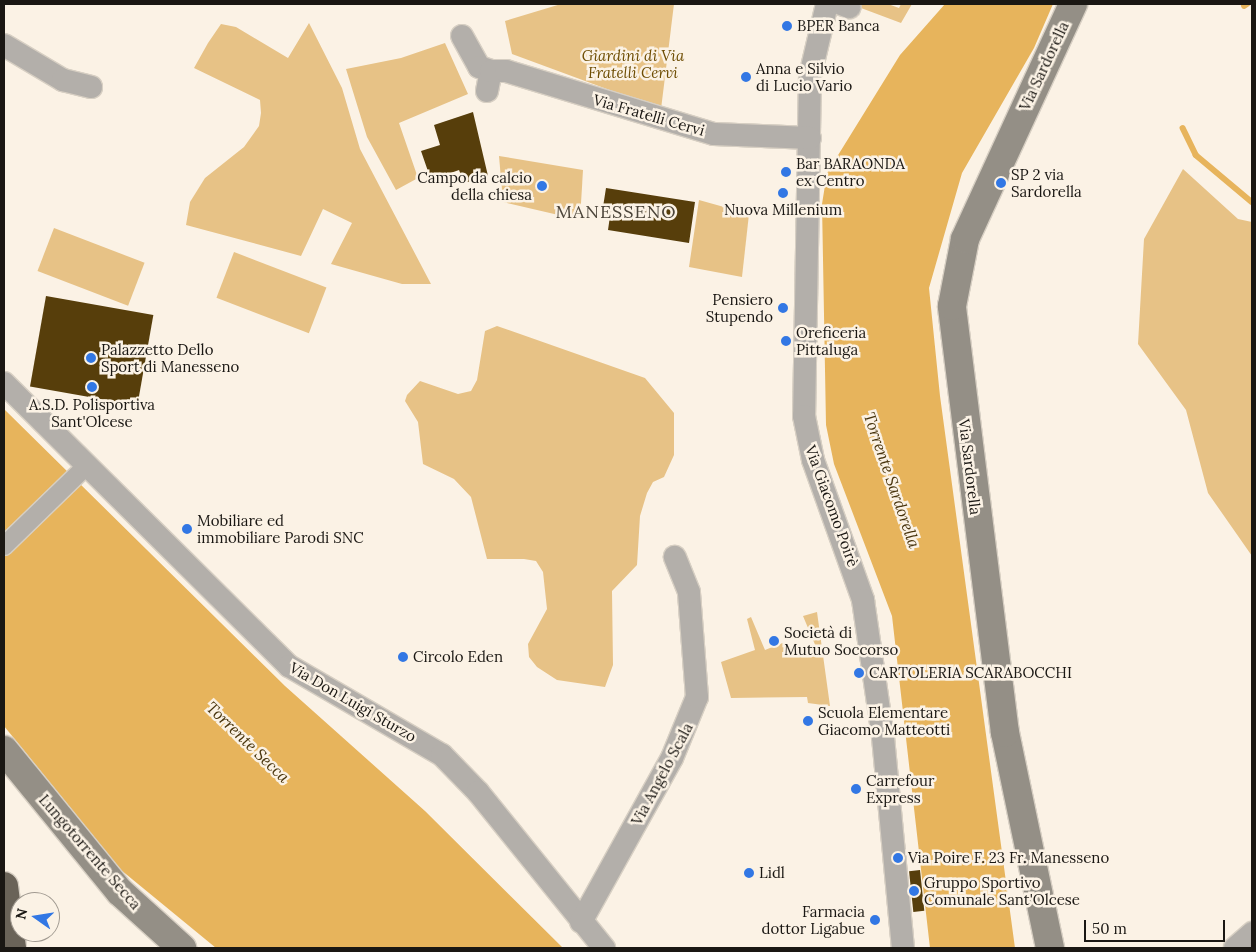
<!DOCTYPE html>
<html>
<head>
<meta charset="utf-8">
<style>
  body { margin:0 }
  #map { position:relative; width:1256px; height:952px; overflow:hidden; background:#fbf2e5; font-family:Lora,serif }
  div>[style] { position:absolute }
  .green>* { inset:0; background:#e7c286; transform-origin:0 0 }
  .water>* { inset:0; background:#e7b45c }
  .stream>* { height:5.5px; margin:-2.75px; padding:0 2.75px; transform-origin:2.75px; border-radius:2.75px; background:#e7b45c }
  .building>* { inset:0; background:#573e0b; transform-origin:0 0 }
  .roads { filter:drop-shadow(1px 0 #d7cfc3) drop-shadow(-1px 0 #d7cfc3) drop-shadow(0 1px #d7cfc3) drop-shadow(0 -1px #d7cfc3) }
  .pedestrian>* { height:18px; margin:-9px; padding:0 9px; transform-origin:9px; border-radius:9px; background:#b3afaa }
  .minor>* { height:22px; margin:-11px; padding:0 11px; transform-origin:11px; border-radius:11px; background:#b3afaa }
  .secondary>* { height:28px; margin:-14px; padding:0 14px; transform-origin:14px; border-radius:14px; background:#948f86 }
  .motorway>* { height:28px; margin:-14px; padding:0 14px; transform-origin:14px; border-radius:14px; background:#6a6358 }
  .dots>* { width:14px; height:14px; translate:-50% -50%; box-sizing:border-box; border:2px solid #fbf2e5; border-radius:50% }
  span { translate:-50% -50%; white-space:nowrap; text-align:center; line-height:1.15; -webkit-text-stroke:5px #fbf2e5; paint-order:stroke }
  .poi-label { font-size:15px; color:#1a1713 }
  .left { translate:0 -50%; text-align:left }
  .right { translate:-100% -50%; text-align:right }
  .park-label { font-size:15px; color:#6e4d03; font-style:italic }
  .street-label { font-size:15px; color:#1a1713 }
  .water-label { font-size:16px; color:#48340d; font-style:italic }
  .quarter-label { font-size:18px; color:#4b4439; letter-spacing:1px }
  .frame { position:absolute; inset:0; border:5px solid #1a1713; pointer-events:none }
  .north { position:absolute; left:10px; top:892px; width:50px; height:50px; box-sizing:border-box; background:#fbf2e5; border:1px solid #a19a91; border-radius:50%; rotate:283deg; font-size:14px; font-weight:700; line-height:20px; text-align:center; color:#1a1713 }
  .north::after { content:''; display:block; margin:auto; width:18px; height:22px; background:#3277e4; clip-path:polygon(50% 0,100% 100%,50% 72%,0 100%) }
  .scale { position:absolute; left:1084px; top:920px; width:141px; height:22px; box-sizing:border-box; border:2px solid #1a1713; border-top:0; padding-left:6px; font-size:15px; line-height:18px; white-space:nowrap; color:#1a1713; -webkit-text-stroke:4px #fbf2e5; paint-order:stroke }
</style>
</head>
<body>
<div id="map">
  <div class="green">
    <div style="clip-path:polygon(561px 4px,674px 4px,661px 109px,512px 54px,505px 21px)"></div>
    <div style="clip-path:polygon(888px 4px,899px 8px,901px 4px,912px 4px,901px 23px,853px 5px)"></div>
    <div style="clip-path:polygon(309px 23px,342px 88px,360px 149px,431px 284px,402px 284px,331px 264px,352px 223px,323px 209px,301px 256px,186px 225px,190px 202px,205px 178px,244px 147px,259px 126px,261px 113px,260px 100px,194px 68px,208px 43px,221px 24px,236px 27px,288px 58px)"></div>
    <div style="clip-path:polygon(445px 43px,468px 94px,399px 123px,418px 178px,396px 190px,367px 137px,346px 69px,401px 58px)"></div>
    <div style="clip-path:polygon(499px 156px,583px 170px,580px 220px,503px 202px)"></div>
    <div style="clip-path:polygon(1183px 169px,1238px 219px,1252px 222px,1252px 556px,1208px 493px,1186px 410px,1138px 344px,1144px 239px)"></div>
    <div style="clip-path:polygon(699px 200px,749px 214px,742px 277px,689px 267px)"></div>
    <div style="left:54px;top:228px;width:97px;height:46px;rotate:21deg"></div>
    <div style="left:234px;top:252px;width:99px;height:49px;rotate:21deg"></div>
    <div style="clip-path:polygon(497px 326px,645px 378px,674px 413px,674px 455px,664px 477px,653px 482px,647px 493px,640px 516px,637px 565px,612px 591px,613px 665px,605px 687px,557px 680px,537px 667px,529px 657px,528px 644px,547px 609px,543px 572px,536px 561px,524px 559px,487px 559px,471px 497px,454px 479px,423px 464px,418px 422px,405px 401px,407px 395px,420px 381px,458px 394px,471px 391px,477px 380px,485px 331px)"></div>
    <div style="clip-path:polygon(817px 612px,830px 706px,808px 703px,807px 697px,731px 698px,721px 662px,755px 650px,747px 619px,751px 617px,765px 650px,785px 642px,791px 657px,816px 647px,803px 616px)"></div>
  </div>
  <div class="water">
    <div style="clip-path:polygon(945px 4px,1053px 4px,1034px 48px,962px 173px,929px 288px,940px 396px,1015px 948px,930px 948px,892px 616px,834px 464px,826px 425px,822px 204px,827px 173px,900px 55px)"></div>
    <div style="clip-path:polygon(4px 409px,285px 686px,425px 811px,563px 948px,216px 948px,121px 870px,4px 726px)"></div>
  </div>
  <div class="stream">
    <div style="left:1244px;top:6px;width:4px;rotate:-34deg"></div>
    <div style="left:1183px;top:128px;width:30px;rotate:64deg"></div>
    <div style="left:1196px;top:155px;width:73px;rotate:40deg"></div>
  </div>
  <div class="building">
    <div style="clip-path:polygon(473px 112px,488px 176px,464px 183px,459px 170px,431px 180px,421px 151px,440px 145px,434px 125px)"></div>
    <div style="clip-path:polygon(606px 188px,695px 202px,689px 243px,608px 230px,611px 209px,603px 207px)"></div>
    <div style="left:46px;top:296px;width:109px;height:92px;rotate:10deg"></div>
    <div style="left:920px;top:870px;width:41px;height:11px;rotate:84deg"></div>
  </div>
  <div class="roads">
    <div class="pedestrian">
      <div style="left:4px;top:546px;width:106px;rotate:-44.2deg"></div>
    </div>
    <div class="minor">
      <div style="left:827px;top:4px;width:74px;rotate:103.3deg"></div>
      <div style="left:810px;top:76px;width:340px;rotate:91deg"></div>
      <div style="left:804px;top:416px;width:45px;rotate:78.4deg"></div>
      <div style="left:813px;top:460px;width:149px;rotate:70.3deg"></div>
      <div style="left:863px;top:600px;width:138px;rotate:81.7deg"></div>
      <div style="left:883px;top:737px;width:212px;rotate:84.6deg"></div>
      <div style="left:841px;top:4px;width:9px;rotate:21deg"></div>
      <div style="left:462px;top:36px;width:35px;rotate:61deg"></div>
      <div style="left:479px;top:67px;width:13px;rotate:18deg"></div>
      <div style="left:4px;top:45px;width:69px;rotate:30.7deg"></div>
      <div style="left:63px;top:80px;width:29px;rotate:14deg"></div>
      <div style="left:487px;top:91px;width:20px;rotate:-79deg"></div>
      <div style="left:491px;top:71px;width:15px"></div>
      <div style="left:506px;top:71px;width:217px;rotate:16.9deg"></div>
      <div style="left:714px;top:134px;width:96px;rotate:2.4deg"></div>
      <div style="left:4px;top:383px;width:402px;rotate:44.8deg"></div>
      <div style="left:289px;top:666px;width:177px;rotate:30.2deg"></div>
      <div style="left:442px;top:755px;width:52px;rotate:45.8deg"></div>
      <div style="left:478px;top:792px;width:201px;rotate:51.1deg"></div>
      <div style="left:581px;top:922px;width:188px;rotate:-61deg"></div>
      <div style="left:672px;top:758px;width:66px;rotate:-67.7deg"></div>
      <div style="left:697px;top:697px;width:105px;rotate:-94.4deg"></div>
      <div style="left:689px;top:592px;width:38px;rotate:-112deg"></div>
      <div style="left:1235px;top:948px;width:23px;rotate:-41deg"></div>
    </div>
    <div class="secondary">
      <div style="left:4px;top:750px;width:183px;rotate:50.8deg"></div>
      <div style="left:120px;top:892px;width:84px;rotate:42.1deg"></div>
      <div style="left:1050px;top:948px;width:220px;rotate:-101.8deg"></div>
      <div style="left:1005px;top:733px;width:430px;rotate:-97.1deg"></div>
      <div style="left:952px;top:306px;width:68px;rotate:-79deg"></div>
      <div style="left:965px;top:239px;width:259px;rotate:-65.3deg"></div>
    </div>
    <div class="motorway">
      <div style="left:4px;top:886px;width:63px;rotate:82.6deg"></div>
    </div>
  </div>
  <div class="dots">
    <div style="left:787px;top:26px;background:#3277e4"></div>
    <div style="left:746px;top:77px;background:#3277e4"></div>
    <div style="left:786px;top:172px;background:#3277e4"></div>
    <div style="left:1001px;top:183px;background:#3277e4"></div>
    <div style="left:542px;top:186px;background:#3277e4"></div>
    <div style="left:783px;top:193px;background:#3277e4"></div>
    <div style="left:783px;top:308px;background:#3277e4"></div>
    <div style="left:786px;top:341px;background:#3277e4"></div>
    <div style="left:91px;top:358px;background:#3277e4"></div>
    <div style="left:92px;top:387px;background:#3277e4"></div>
    <div style="left:187px;top:529px;background:#3277e4"></div>
    <div style="left:774px;top:641px;background:#3277e4"></div>
    <div style="left:403px;top:657px;background:#3277e4"></div>
    <div style="left:859px;top:673px;background:#3277e4"></div>
    <div style="left:808px;top:721px;background:#3277e4"></div>
    <div style="left:856px;top:789px;background:#3277e4"></div>
    <div style="left:898px;top:858px;background:#3277e4"></div>
    <div style="left:749px;top:873px;background:#3277e4"></div>
    <div style="left:914px;top:891px;background:#3277e4"></div>
    <div style="left:875px;top:920px;background:#3277e4"></div>
  </div>
  <div class="poi-label">
    <span class="left" style="left:797px;top:26px">BPER Banca</span>
    <span class="left" style="left:756px;top:77px">Anna e Silvio<br>di Lucio Vario</span>
    <span class="left" style="left:796px;top:172px">Bar BARAONDA<br>ex Centro</span>
    <span class="left" style="left:1011px;top:183px">SP 2 via<br>Sardorella</span>
    <span class="right" style="left:532px;top:186px">Campo da calcio<br>della chiesa</span>
    <span style="left:783px;top:210px">Nuova Millenium</span>
    <span class="right" style="left:773px;top:308px">Pensiero<br>Stupendo</span>
    <span class="left" style="left:796px;top:341px">Oreficeria<br>Pittaluga</span>
    <span class="left" style="left:101px;top:358px">Palazzetto Dello<br>Sport di Manesseno</span>
    <span style="left:92px;top:413px">A.S.D. Polisportiva<br>Sant'Olcese</span>
    <span class="left" style="left:197px;top:529px">Mobiliare ed<br>immobiliare Parodi SNC</span>
    <span class="left" style="left:784px;top:641px">Società di<br>Mutuo Soccorso</span>
    <span class="left" style="left:413px;top:657px">Circolo Eden</span>
    <span class="left" style="left:869px;top:673px">CARTOLERIA SCARABOCCHI</span>
    <span class="left" style="left:818px;top:721px">Scuola Elementare<br>Giacomo Matteotti</span>
    <span class="left" style="left:866px;top:789px">Carrefour<br>Express</span>
    <span class="left" style="left:908px;top:858px">Via Poire F. 23 Fr. Manesseno</span>
    <span class="left" style="left:759px;top:873px">Lidl</span>
    <span class="left" style="left:924px;top:891px">Gruppo Sportivo<br>Comunale Sant'Olcese</span>
    <span class="right" style="left:865px;top:920px">Farmacia<br>dottor Ligabue</span>
  </div>
  <div class="park-label">
    <span style="left:633px;top:64px">Giardini di Via<br>Fratelli Cervi</span>
  </div>
  <div class="street-label">
    <span style="left:1044px;top:66px;rotate:-65deg">Via Sardorella</span>
    <span style="left:649px;top:115px;rotate:16deg">Via Fratelli Cervi</span>
    <span style="left:970px;top:467px;rotate:83deg">Via Sardorella</span>
    <span style="left:832px;top:506px;rotate:70deg">Via Giacomo Poirè</span>
    <span style="left:353px;top:702px;rotate:30deg">Via Don Luigi Sturzo</span>
    <span style="left:662px;top:774px;rotate:-62deg">Via Angelo Scala</span>
    <span style="left:90px;top:852px;rotate:49deg">Lungotorrente Secca</span>
  </div>
  <div class="water-label">
    <span style="left:892px;top:480px;rotate:71deg">Torrente Sardorella</span>
    <span style="left:248px;top:742px;rotate:44deg">Torrente Secca</span>
  </div>
  <div class="quarter-label">
    <span style="left:616px;top:212px">MANESSENO</span>
  </div>
  <div class="frame"></div>
  <div class="north">N</div>
  <div class="scale">50 m</div>
</div>
</body>
</html>
